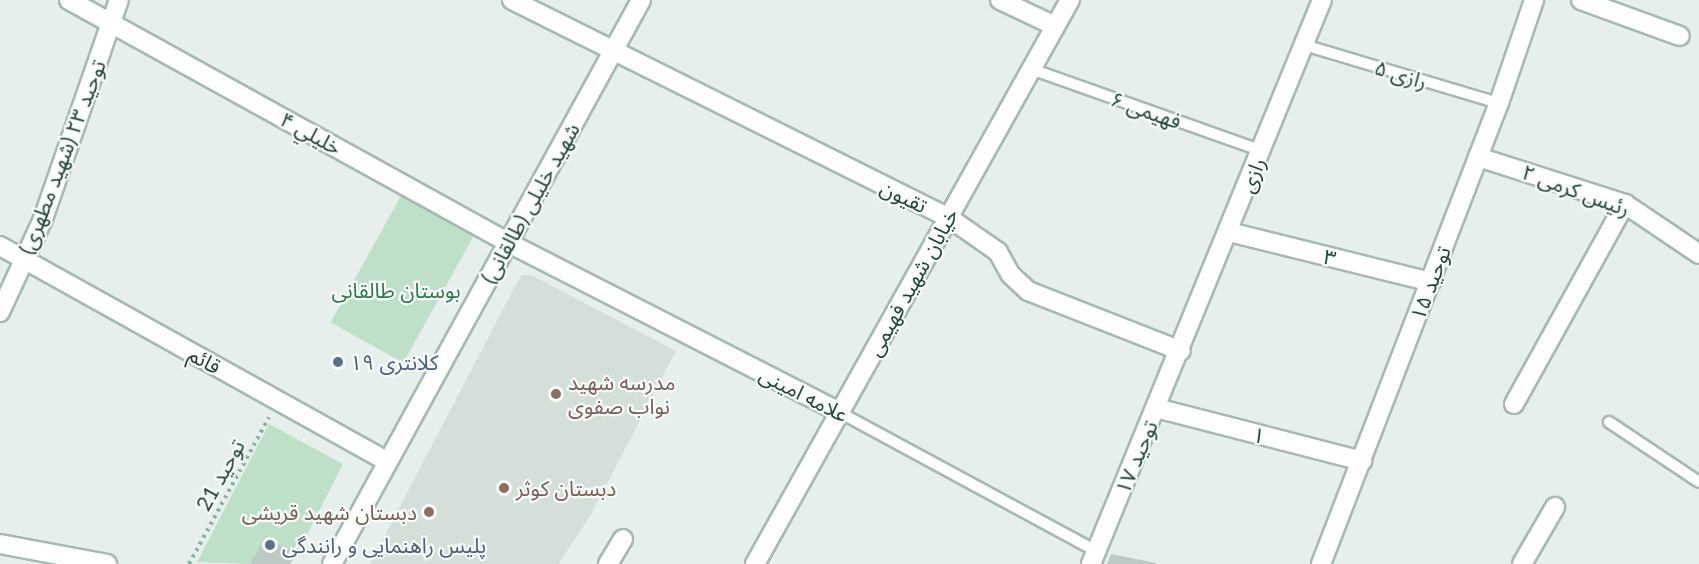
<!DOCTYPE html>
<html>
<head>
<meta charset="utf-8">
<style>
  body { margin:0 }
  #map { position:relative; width:1699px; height:564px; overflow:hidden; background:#e6efeb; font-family:Lato,"Noto Sans Arabic",sans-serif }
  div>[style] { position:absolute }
  .built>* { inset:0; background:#d4dfda }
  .green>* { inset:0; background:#bfe0c8; transform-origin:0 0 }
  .building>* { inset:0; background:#bbcac4 }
  .path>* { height:4px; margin-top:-2px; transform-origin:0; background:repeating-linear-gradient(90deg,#86b3a5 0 3px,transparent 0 7.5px) }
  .roads { filter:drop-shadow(2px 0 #a8b8b2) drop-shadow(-2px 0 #a8b8b2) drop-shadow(0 2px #a8b8b2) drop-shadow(0 -2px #a8b8b2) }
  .service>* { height:10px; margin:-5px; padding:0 5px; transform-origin:5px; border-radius:5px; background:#fff }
  .minor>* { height:18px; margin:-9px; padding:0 9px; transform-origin:9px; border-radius:9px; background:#fff }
  .tertiary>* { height:18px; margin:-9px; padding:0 9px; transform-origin:9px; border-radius:9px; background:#fff }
  .secondary>* { height:18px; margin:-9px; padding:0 9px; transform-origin:9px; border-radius:9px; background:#fff }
  .dots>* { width:16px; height:16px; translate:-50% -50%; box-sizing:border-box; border:3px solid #f7fbf9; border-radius:50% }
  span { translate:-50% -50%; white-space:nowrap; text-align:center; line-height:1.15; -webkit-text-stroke:4.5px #f7fbf9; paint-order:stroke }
  .street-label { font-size:21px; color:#24423a }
  .park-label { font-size:21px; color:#2d7a4b }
  .service-label { font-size:21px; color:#4e5e75 }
  .left { translate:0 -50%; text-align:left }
  .education-label { font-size:21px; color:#785e54 }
  .right { translate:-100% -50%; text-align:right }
</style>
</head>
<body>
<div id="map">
  <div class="built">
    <div style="clip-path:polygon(521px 275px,531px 275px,676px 351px,590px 516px,558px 564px,370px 564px)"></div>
  </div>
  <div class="green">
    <div style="left:402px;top:194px;width:83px;height:147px;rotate:29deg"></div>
    <div style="clip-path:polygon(269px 424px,343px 464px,298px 552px,264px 538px,250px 564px,197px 562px)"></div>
  </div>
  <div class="building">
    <div style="clip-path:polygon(264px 538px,298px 552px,290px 564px,250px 564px)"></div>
    <div style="clip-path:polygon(1111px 554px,1156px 563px,1156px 564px,1107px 564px)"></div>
  </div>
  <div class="path">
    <div style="left:189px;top:564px;width:167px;rotate:-61.4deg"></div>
  </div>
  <div class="roads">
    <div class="service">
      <div style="left:1304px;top:45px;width:203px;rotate:16.6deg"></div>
      <div style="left:1031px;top:69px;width:245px;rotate:19.5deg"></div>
      <div style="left:839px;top:412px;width:292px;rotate:28.4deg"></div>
      <div style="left:1609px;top:422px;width:108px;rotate:33.7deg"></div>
    </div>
    <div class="minor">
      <div style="left:69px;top:0;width:503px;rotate:28.91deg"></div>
      <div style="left:509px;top:243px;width:371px;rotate:27.1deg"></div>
      <div style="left:512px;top:0;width:487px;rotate:26.5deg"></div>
      <div style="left:948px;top:217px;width:61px;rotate:35deg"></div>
      <div style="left:998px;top:252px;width:26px;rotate:61deg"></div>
      <div style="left:1011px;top:275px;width:23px;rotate:43deg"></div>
      <div style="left:1028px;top:291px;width:164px;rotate:21.4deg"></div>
      <div style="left:1000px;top:0;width:61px;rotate:25.3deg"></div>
      <div style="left:1581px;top:0;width:105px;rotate:20deg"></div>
      <div style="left:1478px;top:157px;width:154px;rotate:17.7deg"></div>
      <div style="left:1625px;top:204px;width:89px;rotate:34deg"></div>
      <div style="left:1229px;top:232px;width:208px;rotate:13.9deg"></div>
      <div style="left:0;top:246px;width:442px;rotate:29.1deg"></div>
      <div style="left:0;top:312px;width:102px;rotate:-65.2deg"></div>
      <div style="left:43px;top:219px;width:232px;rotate:-70.9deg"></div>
      <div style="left:1514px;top:404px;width:229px;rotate:-61deg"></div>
      <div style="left:1156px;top:408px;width:213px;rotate:14.4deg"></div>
      <div style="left:608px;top:564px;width:29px;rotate:-59deg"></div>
      <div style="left:1091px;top:564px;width:609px;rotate:-67.73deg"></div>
      <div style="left:1321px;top:564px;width:494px;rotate:-68.9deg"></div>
      <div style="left:1499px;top:103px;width:109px;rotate:-71.2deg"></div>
      <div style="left:1522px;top:564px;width:66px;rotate:-59.9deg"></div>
    </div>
    <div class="tertiary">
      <div style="left:332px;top:564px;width:643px;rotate:-61.28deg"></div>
      <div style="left:755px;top:564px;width:646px;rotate:-60.82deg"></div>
    </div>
    <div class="secondary">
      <div style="left:0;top:544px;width:109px;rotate:10.6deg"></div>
    </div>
  </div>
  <div class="dots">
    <div style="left:338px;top:362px;background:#5c6f8a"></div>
    <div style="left:556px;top:394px;background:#8d6e63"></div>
    <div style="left:504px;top:488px;background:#8d6e63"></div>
    <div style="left:429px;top:512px;background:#8d6e63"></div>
    <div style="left:270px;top:545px;background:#5c6f8a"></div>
  </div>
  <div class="street-label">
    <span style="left:1401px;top:74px;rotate:17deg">رازی ۵</span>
    <span style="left:1146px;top:110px;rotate:19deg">فهیمی ۶</span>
    <span style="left:311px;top:133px;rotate:29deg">خليلي ۴</span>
    <span style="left:62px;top:157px;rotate:-69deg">توحید ۲۳ (شهید مطهری)</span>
    <span style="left:1252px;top:175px;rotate:-68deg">رازی</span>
    <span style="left:1576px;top:190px;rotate:20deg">رئیس کرمی ۲</span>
    <span style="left:904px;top:196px;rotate:26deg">تقیون</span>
    <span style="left:530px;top:203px;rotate:-61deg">شهید خلیلی (طالقانی)</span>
    <span style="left:1330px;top:257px;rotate:14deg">۳</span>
    <span style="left:912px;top:282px;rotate:-61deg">خیابان شهید فهیمی</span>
    <span style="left:1430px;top:283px;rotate:-69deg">توحید ۱۵</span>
    <span style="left:205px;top:360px;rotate:29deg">قائم</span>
    <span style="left:804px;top:394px;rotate:27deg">علامه امینی</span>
    <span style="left:1259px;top:435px;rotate:14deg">۱</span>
    <span style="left:1136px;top:457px;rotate:-67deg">توحید ۱۷</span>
    <span style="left:220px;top:475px;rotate:-61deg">توحید 21</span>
  </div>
  <div class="park-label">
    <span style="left:396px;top:290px">بوستان طالقانی</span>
  </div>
  <div class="service-label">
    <span class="left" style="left:350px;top:362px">کلانتری ۱۹</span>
    <span class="left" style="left:282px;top:545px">پلیس راهنمایی و رانندگی</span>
  </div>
  <div class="education-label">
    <span class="left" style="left:568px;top:394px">مدرسه شهید<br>نواب صفوی</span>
    <span class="left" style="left:516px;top:488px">دبستان کوثر</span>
    <span class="right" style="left:417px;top:512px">دبستان شهید قریشی</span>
  </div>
</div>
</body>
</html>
